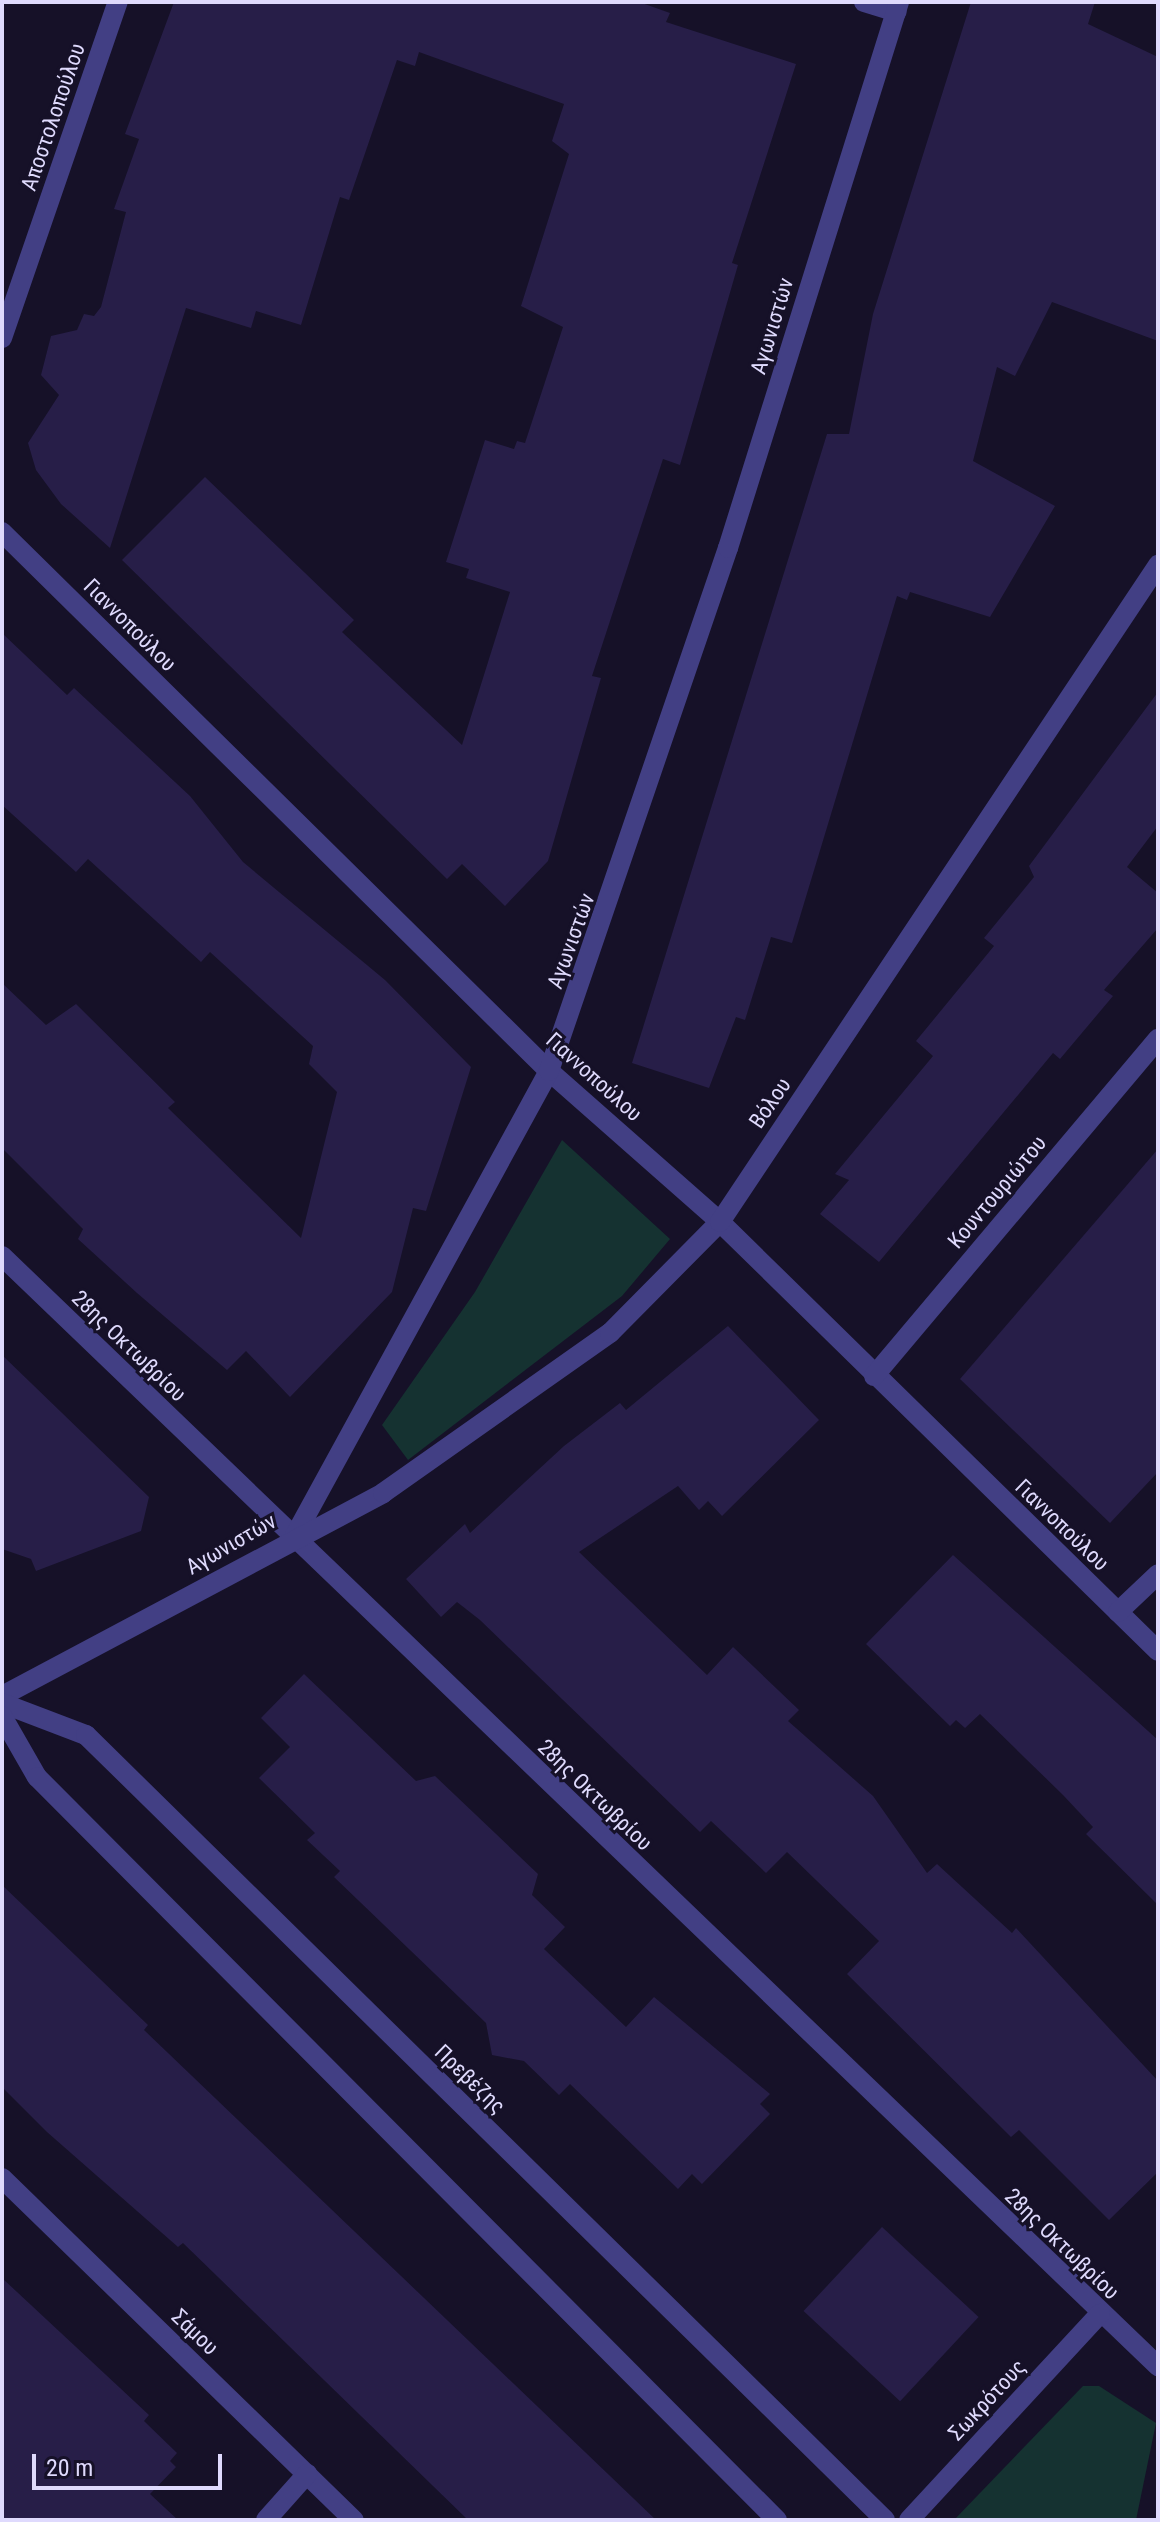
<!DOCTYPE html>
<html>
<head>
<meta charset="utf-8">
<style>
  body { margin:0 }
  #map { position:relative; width:1160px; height:2522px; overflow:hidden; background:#161128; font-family:"Roboto Condensed",sans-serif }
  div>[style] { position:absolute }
  .green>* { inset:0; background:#153231 }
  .building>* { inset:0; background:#271e48; transform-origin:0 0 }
  .minor>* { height:20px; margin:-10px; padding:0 10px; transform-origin:10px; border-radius:10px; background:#423f84 }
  span { translate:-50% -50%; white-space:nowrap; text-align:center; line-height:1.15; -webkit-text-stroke:6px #161128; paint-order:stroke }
  .street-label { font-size:22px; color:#dfdafd }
  .frame { position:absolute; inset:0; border:4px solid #dfdafd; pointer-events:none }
  .scale { position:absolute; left:32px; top:2454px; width:190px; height:36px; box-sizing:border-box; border:4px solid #dfdafd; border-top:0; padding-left:10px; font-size:24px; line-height:28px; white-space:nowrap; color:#dfdafd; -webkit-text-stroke:6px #161128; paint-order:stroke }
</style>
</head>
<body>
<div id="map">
  <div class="green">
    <div style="clip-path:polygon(562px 1140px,670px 1239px,622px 1296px,408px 1460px,382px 1425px,475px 1292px)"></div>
    <div style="clip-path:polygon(1083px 2386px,1099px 2386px,1156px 2423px,1136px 2520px,954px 2520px)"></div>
  </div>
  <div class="building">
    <div style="clip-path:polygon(174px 2px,639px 2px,670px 13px,666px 22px,796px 64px,732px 263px,738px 265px,680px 465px,663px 459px,592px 676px,601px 678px,548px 861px,505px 906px,462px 864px,447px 879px,122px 560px,205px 477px,354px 620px,342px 632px,462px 745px,510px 592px,466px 578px,469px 569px,446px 562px,485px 440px,514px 449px,517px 441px,525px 443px,563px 327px,521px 306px,569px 154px,552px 141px,564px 104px,419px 52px,415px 66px,397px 60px,349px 200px,340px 197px,301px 325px,256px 311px,251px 328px,186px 308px,110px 548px,61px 504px,36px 470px,28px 443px,59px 395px,41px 375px,51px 336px,77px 330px,84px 314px,94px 316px,101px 307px,126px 212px,114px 209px,139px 139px,125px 134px)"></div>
    <div style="clip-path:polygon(971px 2px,1095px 2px,1088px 24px,1158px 57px,1158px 341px,1052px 302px,1015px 376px,997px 367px,973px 461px,1055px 506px,990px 617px,910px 592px,907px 600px,897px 596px,792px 943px,771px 937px,745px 1020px,736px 1017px,709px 1088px,632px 1063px,827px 434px,849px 434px,873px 314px)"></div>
    <div style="clip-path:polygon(2px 633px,67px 695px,74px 688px,190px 796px,243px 862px,385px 980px,471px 1067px,426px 1211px,413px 1208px,392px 1292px,290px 1397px,246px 1351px,227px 1370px,137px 1293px,78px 1239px,83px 1229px,2px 1148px,2px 983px,46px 1025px,76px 1004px,175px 1102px,168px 1108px,301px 1238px,337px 1092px,309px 1064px,313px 1046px,210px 952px,201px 962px,88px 859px,76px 872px,2px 805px)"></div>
    <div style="clip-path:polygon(1158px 692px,1158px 826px,1127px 867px,1158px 893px,1158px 928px,1104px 990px,1113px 996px,1060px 1059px,1053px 1053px,879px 1262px,820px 1214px,849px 1180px,835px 1174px,933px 1056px,916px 1041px,994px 946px,984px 938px,1034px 877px,1029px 866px)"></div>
    <div style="clip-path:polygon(1158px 1149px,1158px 1472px,1110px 1523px,960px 1379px)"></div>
    <div style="clip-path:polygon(728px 1326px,819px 1420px,722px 1516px,708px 1501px,699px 1510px,678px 1486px,579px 1552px,707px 1675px,733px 1647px,799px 1710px,788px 1721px,873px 1796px,927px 1873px,937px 1864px,1012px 1933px,1016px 1928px,1158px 2081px,1158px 2172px,1109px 2220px,1019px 2130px,1011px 2137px,847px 1974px,879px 1941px,787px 1852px,766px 1873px,711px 1821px,700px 1832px,480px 1620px,457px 1602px,441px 1617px,406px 1579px,465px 1524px,470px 1533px,564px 1446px,620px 1403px,626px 1410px)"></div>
    <div style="clip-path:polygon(2px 1355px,149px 1497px,141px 1531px,36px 1571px,31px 1559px,2px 1549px)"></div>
    <div style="clip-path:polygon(953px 1555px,1158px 1740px,1158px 1905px,1086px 1834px,1093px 1827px,1063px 1795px,980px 1714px,965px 1728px,956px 1720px,950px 1726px,866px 1644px)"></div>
    <div style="clip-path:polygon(304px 1674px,416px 1781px,435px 1776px,538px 1874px,532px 1895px,565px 1927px,544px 1949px,626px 2027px,654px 1997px,770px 2094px,760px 2104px,770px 2114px,702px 2184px,692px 2174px,678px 2189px,570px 2084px,559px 2095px,524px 2061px,492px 2055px,486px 2023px,334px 1877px,340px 1871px,307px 1840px,315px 1833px,259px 1778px,290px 1747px,261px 1718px)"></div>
    <div style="clip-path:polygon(2px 1885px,148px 2025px,144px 2030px,656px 2520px,468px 2520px,183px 2243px,178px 2247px,47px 2132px,2px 2087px)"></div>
    <div style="left:882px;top:2227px;width:132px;height:115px;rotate:43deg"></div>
    <div style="clip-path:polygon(2px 2278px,149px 2415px,144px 2421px,177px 2453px,170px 2461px,176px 2467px,150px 2494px,178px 2520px,2px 2520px)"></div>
  </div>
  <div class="minor">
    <div style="left:864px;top:2px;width:34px;rotate:17deg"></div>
    <div style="left:2px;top:338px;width:355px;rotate:-71deg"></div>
    <div style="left:2px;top:532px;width:768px;rotate:44.58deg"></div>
    <div style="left:549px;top:1071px;width:228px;rotate:41.4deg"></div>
    <div style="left:720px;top:1222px;width:613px;rotate:44.41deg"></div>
    <div style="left:2px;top:1256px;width:1603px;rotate:43.84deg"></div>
    <div style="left:874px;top:1376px;width:441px;rotate:-49.9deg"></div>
    <div style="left:293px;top:1539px;width:533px;rotate:-61.32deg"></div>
    <div style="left:549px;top:1071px;width:553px;rotate:-71.11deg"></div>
    <div style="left:728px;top:548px;width:572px;rotate:-72.61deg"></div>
    <div style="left:1118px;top:1612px;width:55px;rotate:-43.5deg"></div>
    <div style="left:2px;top:1696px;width:432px;rotate:-28deg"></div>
    <div style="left:383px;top:1493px;width:278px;rotate:-35.2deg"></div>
    <div style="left:610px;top:1333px;width:156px;rotate:-45.3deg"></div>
    <div style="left:720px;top:1222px;width:790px;rotate:-56.31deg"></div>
    <div style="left:2px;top:1703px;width:90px;rotate:20.9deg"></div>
    <div style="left:86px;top:1735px;width:1120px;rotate:44.49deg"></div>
    <div style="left:2px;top:1716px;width:70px;rotate:60.2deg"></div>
    <div style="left:37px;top:1777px;width:1049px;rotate:45.12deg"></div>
    <div style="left:2px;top:2178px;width:491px;rotate:44.2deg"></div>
    <div style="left:266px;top:2520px;width:62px;rotate:-48.3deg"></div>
    <div style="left:909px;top:2520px;width:281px;rotate:-47.2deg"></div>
  </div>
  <div class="street-label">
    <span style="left:53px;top:117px;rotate:-71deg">Αποστολοπούλου</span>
    <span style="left:772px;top:326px;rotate:-73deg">Αγωνιστών</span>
    <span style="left:130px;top:625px;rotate:45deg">Γιαννοπούλου</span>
    <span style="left:571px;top:941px;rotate:-70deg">Αγωνιστών</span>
    <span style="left:594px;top:1077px;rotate:42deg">Γιαννοπούλου</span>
    <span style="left:770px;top:1103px;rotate:-56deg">Βόλου</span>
    <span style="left:997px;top:1192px;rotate:-50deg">Κουντουριώτου</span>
    <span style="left:129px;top:1346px;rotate:44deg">28ης Οκτωβρίου</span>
    <span style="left:1062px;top:1525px;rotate:44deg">Γιαννοπούλου</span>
    <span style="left:231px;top:1544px;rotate:-30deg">Αγωνιστών</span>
    <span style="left:595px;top:1795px;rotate:44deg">28ης Οκτωβρίου</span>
    <span style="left:470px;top:2079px;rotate:44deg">Πρεβέζης</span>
    <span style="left:1062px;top:2244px;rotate:44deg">28ης Οκτωβρίου</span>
    <span style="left:195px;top:2332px;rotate:44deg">Σάμου</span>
    <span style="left:987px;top:2400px;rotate:-47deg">Σωκρότους</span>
  </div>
  <div class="frame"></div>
  <div class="scale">20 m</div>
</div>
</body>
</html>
